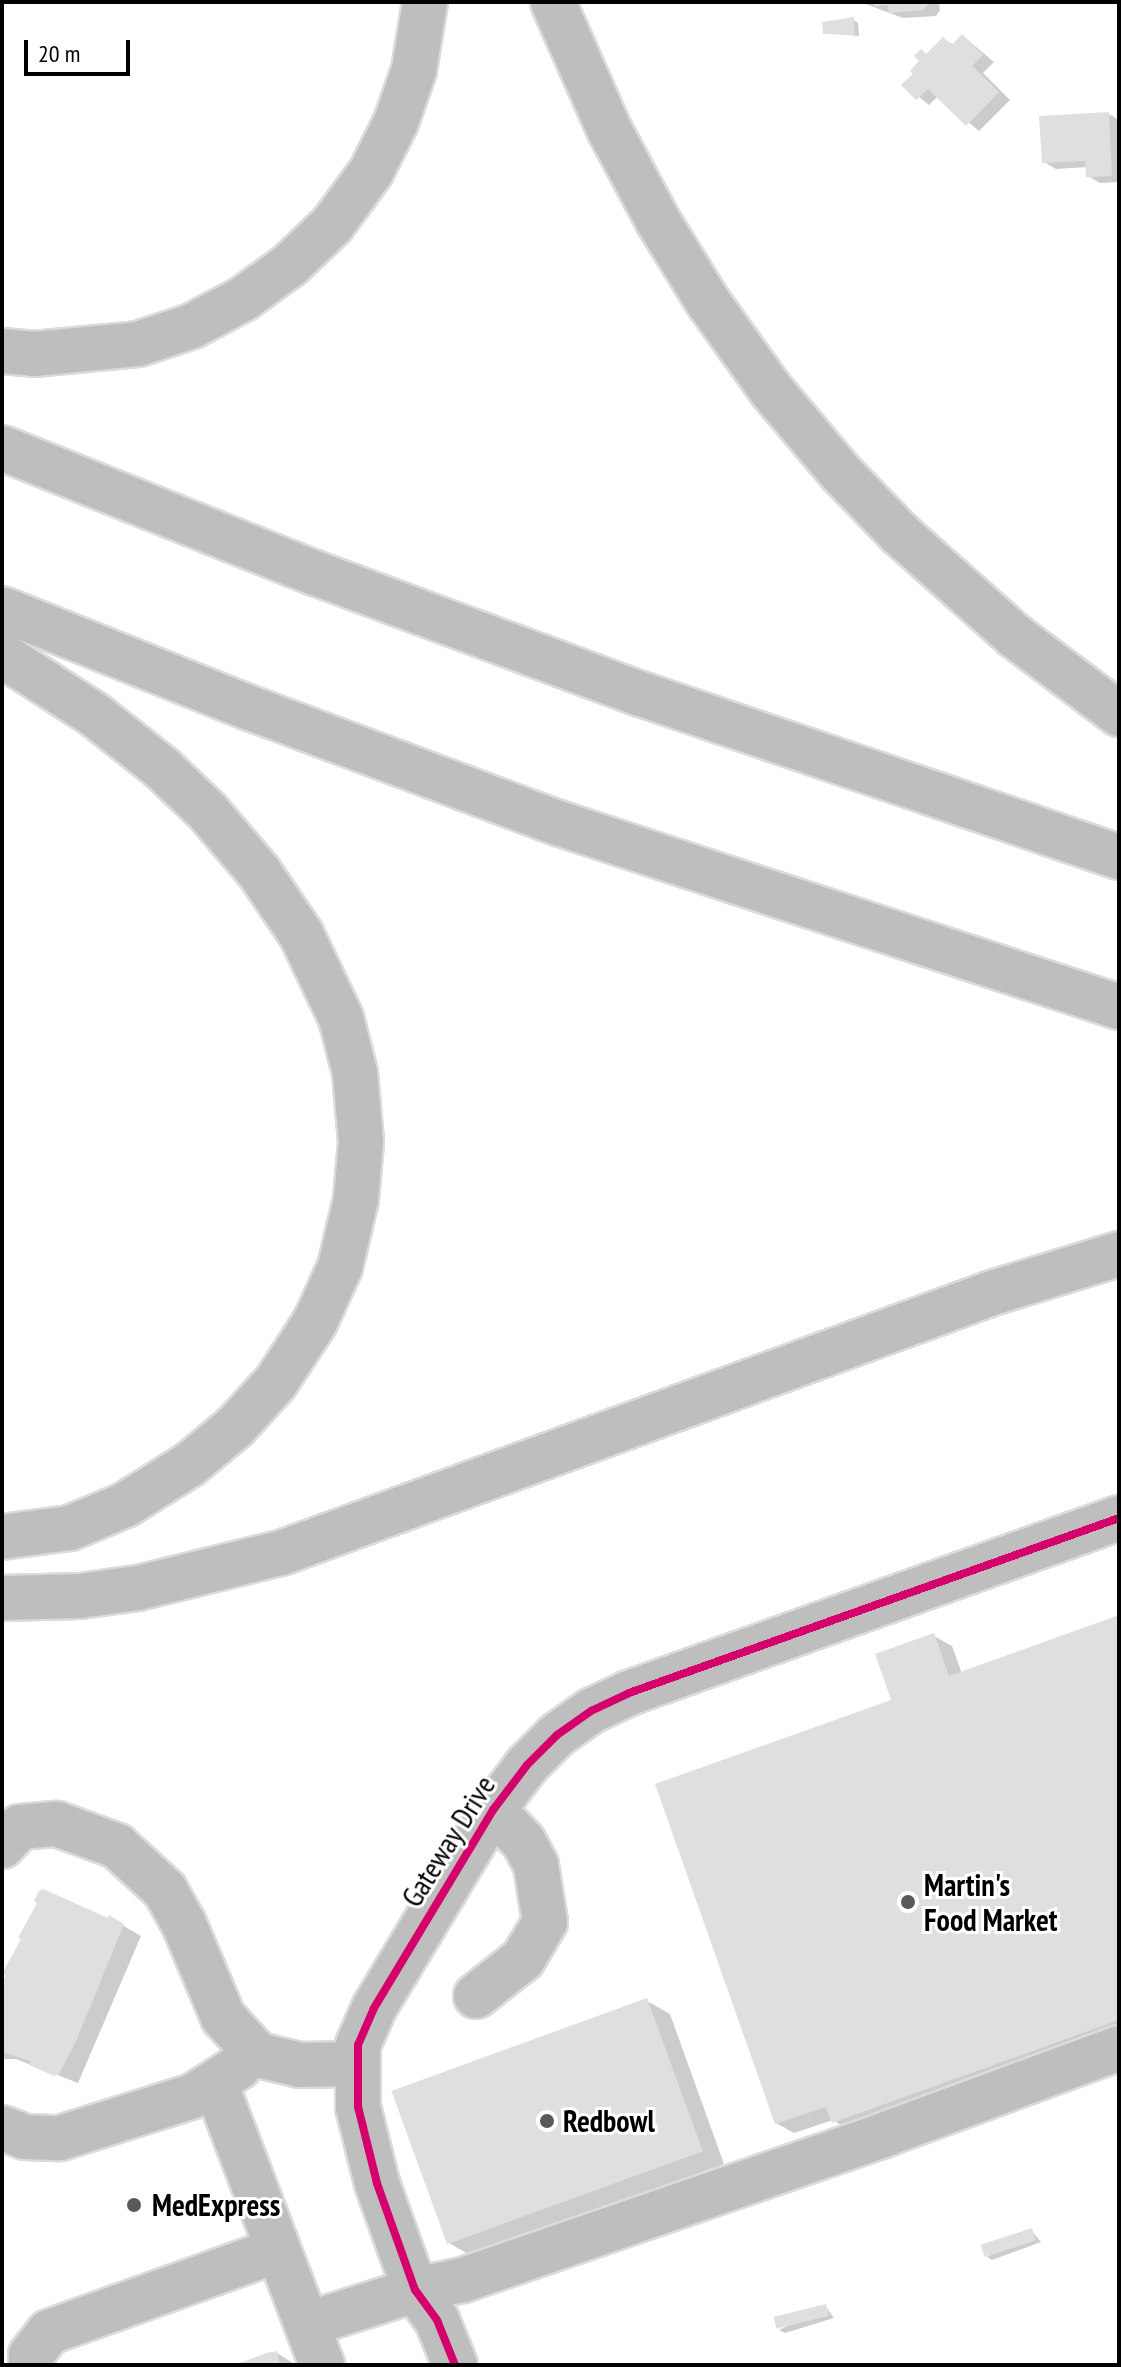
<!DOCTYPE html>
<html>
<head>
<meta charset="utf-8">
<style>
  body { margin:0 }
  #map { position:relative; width:1121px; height:2367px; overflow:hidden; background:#fff; font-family:"PT Sans Narrow",sans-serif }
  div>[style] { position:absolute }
  .shadow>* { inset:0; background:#0003 }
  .building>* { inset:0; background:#dfdfdf; transform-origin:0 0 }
  .roads { filter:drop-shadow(2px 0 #dbdbdb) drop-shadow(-2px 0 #dbdbdb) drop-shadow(0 2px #dbdbdb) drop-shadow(0 -2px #dbdbdb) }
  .minor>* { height:44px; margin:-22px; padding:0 22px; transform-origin:22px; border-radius:22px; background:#bebebe }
  .highway>* { height:44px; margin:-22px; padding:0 22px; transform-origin:22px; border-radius:22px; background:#bebebe }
  .cycleway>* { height:8px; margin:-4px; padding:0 4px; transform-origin:4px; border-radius:4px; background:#d6006c }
  .dots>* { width:22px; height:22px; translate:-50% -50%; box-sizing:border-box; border:4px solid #fff; border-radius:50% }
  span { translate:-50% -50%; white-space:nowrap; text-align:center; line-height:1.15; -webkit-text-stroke:6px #fff; paint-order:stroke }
  .street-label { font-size:30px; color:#000 }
  .poi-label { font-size:30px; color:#000; font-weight:700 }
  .left { translate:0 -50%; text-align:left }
  .frame { position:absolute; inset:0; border:4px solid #000; pointer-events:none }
  .scale { position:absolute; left:24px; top:40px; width:106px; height:36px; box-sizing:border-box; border:4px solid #000; border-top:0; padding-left:10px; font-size:24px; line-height:28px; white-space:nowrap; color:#000; -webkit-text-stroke:6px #fff; paint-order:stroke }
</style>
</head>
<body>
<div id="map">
  <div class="shadow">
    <div style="clip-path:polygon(860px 2px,939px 2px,940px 10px,936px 16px,903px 18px)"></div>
    <div style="clip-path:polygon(853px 20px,858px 23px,859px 36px,825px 33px)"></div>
    <div style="clip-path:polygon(963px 36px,994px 62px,983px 73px,1010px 100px,979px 131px,938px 96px,929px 105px,904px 85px,943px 39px,954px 45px)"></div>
    <div style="clip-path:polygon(1109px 114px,1119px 120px,1119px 182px,1100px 183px,1088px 176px,1087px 167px,1056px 169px,1044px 162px)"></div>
    <div style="clip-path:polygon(1119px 1617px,1119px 2036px,852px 2132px,833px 2120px,794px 2133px,776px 2123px,894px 1702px,934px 1636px,952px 1646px,962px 1674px)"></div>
    <div style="clip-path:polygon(110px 1918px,141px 1936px,78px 2083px,16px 2059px,2px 2059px,2px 1989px)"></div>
    <div style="clip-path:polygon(647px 2001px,670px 2014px,724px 2164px,472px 2256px,449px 2243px)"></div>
    <div style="clip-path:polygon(1032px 2231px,1041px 2242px,992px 2260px,987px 2257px)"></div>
    <div style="clip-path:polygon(826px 2307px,834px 2318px,785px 2333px,779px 2330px)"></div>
    <div style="clip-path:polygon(277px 2353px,296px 2365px,242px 2365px)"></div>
  </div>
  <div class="building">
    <div style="clip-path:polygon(873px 2px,930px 2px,923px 10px,889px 13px,888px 5px,874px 6px)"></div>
    <div style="clip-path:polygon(854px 17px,855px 35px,823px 34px,822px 22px)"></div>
    <div style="clip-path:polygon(962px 34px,983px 55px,972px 66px,999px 92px,966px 126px,928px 89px,916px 100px,901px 85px,913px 74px,910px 71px,919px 61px,914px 56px,921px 49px,926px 54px,943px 37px,952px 45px)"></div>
    <div style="clip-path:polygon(1109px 112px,1112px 176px,1086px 177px,1085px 161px,1042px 163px,1039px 116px)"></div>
    <div style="clip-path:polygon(1119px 1615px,1119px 2020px,832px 2123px,826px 2107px,775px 2124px,655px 1784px,891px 1700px,875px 1654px,934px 1633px,949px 1676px)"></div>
    <div style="clip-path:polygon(43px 1889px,108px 1918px,109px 1915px,124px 1924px,77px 2039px,59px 2074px,54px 2076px,29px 2065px,30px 2061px,2px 2052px,2px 1984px,6px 1975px,2px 1974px,21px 1939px,18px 1938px,37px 1903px,34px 1901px,38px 1892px)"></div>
    <div style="left:647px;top:1998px;width:163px;height:272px;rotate:70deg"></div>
    <div style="left:1032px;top:2228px;width:13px;height:54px;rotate:72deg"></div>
    <div style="left:826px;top:2304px;width:12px;height:54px;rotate:76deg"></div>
    <div style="clip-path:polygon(277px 2351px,280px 2365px,235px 2365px,266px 2353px)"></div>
  </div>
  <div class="roads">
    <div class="minor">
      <div style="left:2px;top:1846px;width:26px;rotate:-47deg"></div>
      <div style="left:20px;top:1827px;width:37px;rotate:-5deg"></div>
      <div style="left:57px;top:1824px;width:64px;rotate:20.1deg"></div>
      <div style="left:117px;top:1846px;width:65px;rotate:42.5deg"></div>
      <div style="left:165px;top:1890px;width:39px;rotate:61deg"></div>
      <div style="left:184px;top:1924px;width:101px;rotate:67.2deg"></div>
      <div style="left:223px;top:2017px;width:52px;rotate:47.4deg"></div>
      <div style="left:258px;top:2055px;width:43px;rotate:13.4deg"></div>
      <div style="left:300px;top:2065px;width:57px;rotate:-1deg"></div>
      <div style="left:476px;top:1996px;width:60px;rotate:-38.2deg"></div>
      <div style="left:523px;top:1959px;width:43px;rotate:-59.3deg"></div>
      <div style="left:545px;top:1922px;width:58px;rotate:-99deg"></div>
      <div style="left:536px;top:1865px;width:27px;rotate:-118deg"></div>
      <div style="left:523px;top:1841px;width:43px;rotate:-134.1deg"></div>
      <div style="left:215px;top:2083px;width:302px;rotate:69.2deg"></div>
      <div style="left:2px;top:2128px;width:25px;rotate:21deg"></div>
      <div style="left:25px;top:2137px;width:35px;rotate:2deg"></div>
      <div style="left:60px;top:2138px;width:139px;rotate:-17.5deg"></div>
      <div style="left:193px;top:2096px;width:54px;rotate:-32.2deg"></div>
      <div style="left:308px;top:2324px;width:112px;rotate:-17.6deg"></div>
      <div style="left:415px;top:2290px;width:49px;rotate:-11.8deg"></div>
      <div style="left:463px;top:2280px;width:444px;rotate:-19deg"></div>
      <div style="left:883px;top:2135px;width:252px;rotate:-20.2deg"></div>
      <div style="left:31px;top:2365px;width:10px;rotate:-90deg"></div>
      <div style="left:31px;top:2355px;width:29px;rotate:-52deg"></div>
      <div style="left:49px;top:2332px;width:243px;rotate:-19.7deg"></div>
      <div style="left:455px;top:2365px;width:48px;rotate:-111.8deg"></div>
      <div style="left:437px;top:2320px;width:37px;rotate:-126deg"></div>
      <div style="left:415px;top:2290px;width:114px;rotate:-109.6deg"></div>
      <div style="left:377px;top:2183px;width:78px;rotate:-104deg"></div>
      <div style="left:358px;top:2107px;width:62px;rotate:-90deg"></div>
      <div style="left:358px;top:2045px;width:40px;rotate:-66.6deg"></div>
      <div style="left:374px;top:2008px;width:231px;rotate:-59deg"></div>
      <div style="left:493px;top:1810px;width:56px;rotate:-52.9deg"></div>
      <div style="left:527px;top:1765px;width:42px;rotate:-45deg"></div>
      <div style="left:557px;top:1735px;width:42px;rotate:-35.2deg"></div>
      <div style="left:591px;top:1711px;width:42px;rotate:-25.3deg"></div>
      <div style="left:629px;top:1693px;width:520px;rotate:-19.65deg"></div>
    </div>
    <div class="highway">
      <div style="left:553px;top:2px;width:141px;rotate:66.2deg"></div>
      <div style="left:610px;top:131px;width:102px;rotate:61.9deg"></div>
      <div style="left:658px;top:221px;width:95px;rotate:58.3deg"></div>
      <div style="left:708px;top:302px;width:108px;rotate:54.4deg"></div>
      <div style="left:771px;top:390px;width:109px;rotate:49.9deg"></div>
      <div style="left:841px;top:473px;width:85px;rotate:46deg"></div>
      <div style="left:900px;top:534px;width:154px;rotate:41.6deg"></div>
      <div style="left:1015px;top:636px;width:130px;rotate:36.9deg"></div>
      <div style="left:2px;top:351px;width:32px;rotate:5deg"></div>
      <div style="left:34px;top:354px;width:104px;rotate:-5.5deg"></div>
      <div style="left:138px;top:344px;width:57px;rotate:-18.4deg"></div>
      <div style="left:192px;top:326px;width:58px;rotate:-27.9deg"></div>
      <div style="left:243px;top:299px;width:58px;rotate:-35.9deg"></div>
      <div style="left:290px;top:265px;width:58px;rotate:-43.6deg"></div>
      <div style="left:332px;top:225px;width:66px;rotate:-53.7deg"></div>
      <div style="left:371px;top:172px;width:56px;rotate:-63.4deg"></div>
      <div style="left:396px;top:122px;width:55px;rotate:-70.9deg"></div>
      <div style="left:414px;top:70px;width:69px;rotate:-80.8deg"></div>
      <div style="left:2px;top:448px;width:337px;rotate:21.8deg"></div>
      <div style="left:315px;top:573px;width:348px;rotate:20.4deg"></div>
      <div style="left:641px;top:694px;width:505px;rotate:18.83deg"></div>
      <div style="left:2px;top:609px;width:267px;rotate:21.8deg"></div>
      <div style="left:250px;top:708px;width:329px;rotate:20.5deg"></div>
      <div style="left:558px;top:823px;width:590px;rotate:18.16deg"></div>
      <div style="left:2px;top:655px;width:111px;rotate:32.8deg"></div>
      <div style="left:95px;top:715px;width:85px;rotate:38.3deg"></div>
      <div style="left:162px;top:768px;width:64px;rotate:43.7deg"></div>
      <div style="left:208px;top:812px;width:79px;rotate:49.6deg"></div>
      <div style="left:259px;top:872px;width:75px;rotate:55.9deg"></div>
      <div style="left:301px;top:934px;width:93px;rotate:64.5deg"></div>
      <div style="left:341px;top:1018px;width:57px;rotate:75.7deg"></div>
      <div style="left:355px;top:1073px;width:69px;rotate:85deg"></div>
      <div style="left:361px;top:1142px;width:57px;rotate:95deg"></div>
      <div style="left:356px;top:1199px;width:70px;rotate:103.2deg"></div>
      <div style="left:340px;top:1267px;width:60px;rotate:114.4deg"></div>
      <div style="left:315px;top:1322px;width:72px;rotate:123deg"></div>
      <div style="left:276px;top:1382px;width:61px;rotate:132.3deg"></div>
      <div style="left:235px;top:1427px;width:60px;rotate:140.4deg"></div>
      <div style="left:189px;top:1465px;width:75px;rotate:148deg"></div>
      <div style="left:125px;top:1505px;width:60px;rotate:157.3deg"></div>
      <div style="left:70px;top:1528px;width:69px;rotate:172.5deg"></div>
      <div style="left:2px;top:1598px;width:78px;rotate:-1.5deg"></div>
      <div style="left:80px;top:1596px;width:59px;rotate:-7.9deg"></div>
      <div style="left:138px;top:1588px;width:147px;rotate:-13.8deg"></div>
      <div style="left:281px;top:1553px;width:760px;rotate:-20.08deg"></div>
      <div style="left:995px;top:1292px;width:130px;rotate:-17deg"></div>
    </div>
  </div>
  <div class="cycleway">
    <div style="left:455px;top:2365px;width:48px;rotate:-111.8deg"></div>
    <div style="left:437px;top:2320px;width:37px;rotate:-126deg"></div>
    <div style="left:415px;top:2290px;width:114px;rotate:-109.6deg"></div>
    <div style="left:377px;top:2183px;width:78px;rotate:-104deg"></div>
    <div style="left:358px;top:2107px;width:62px;rotate:-90deg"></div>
    <div style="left:358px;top:2045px;width:40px;rotate:-66.6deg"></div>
    <div style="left:374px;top:2008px;width:231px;rotate:-59deg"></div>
    <div style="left:493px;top:1810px;width:56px;rotate:-52.9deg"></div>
    <div style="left:527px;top:1765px;width:42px;rotate:-45deg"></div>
    <div style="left:557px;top:1735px;width:42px;rotate:-35.2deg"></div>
    <div style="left:591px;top:1711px;width:42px;rotate:-25.3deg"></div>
    <div style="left:629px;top:1693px;width:520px;rotate:-19.65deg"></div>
  </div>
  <div class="dots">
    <div style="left:908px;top:1902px;background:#595959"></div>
    <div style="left:547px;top:2121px;background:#595959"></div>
    <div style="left:134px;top:2205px;background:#595959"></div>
  </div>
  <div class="street-label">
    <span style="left:448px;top:1841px;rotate:-58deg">Gateway Drive</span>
  </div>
  <div class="poi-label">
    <span class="left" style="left:924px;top:1902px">Martin's<br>Food Market</span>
    <span class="left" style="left:563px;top:2121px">Redbowl</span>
    <span class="left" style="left:152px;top:2205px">MedExpress</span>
  </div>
  <div class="frame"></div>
  <div class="scale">20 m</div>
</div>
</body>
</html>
